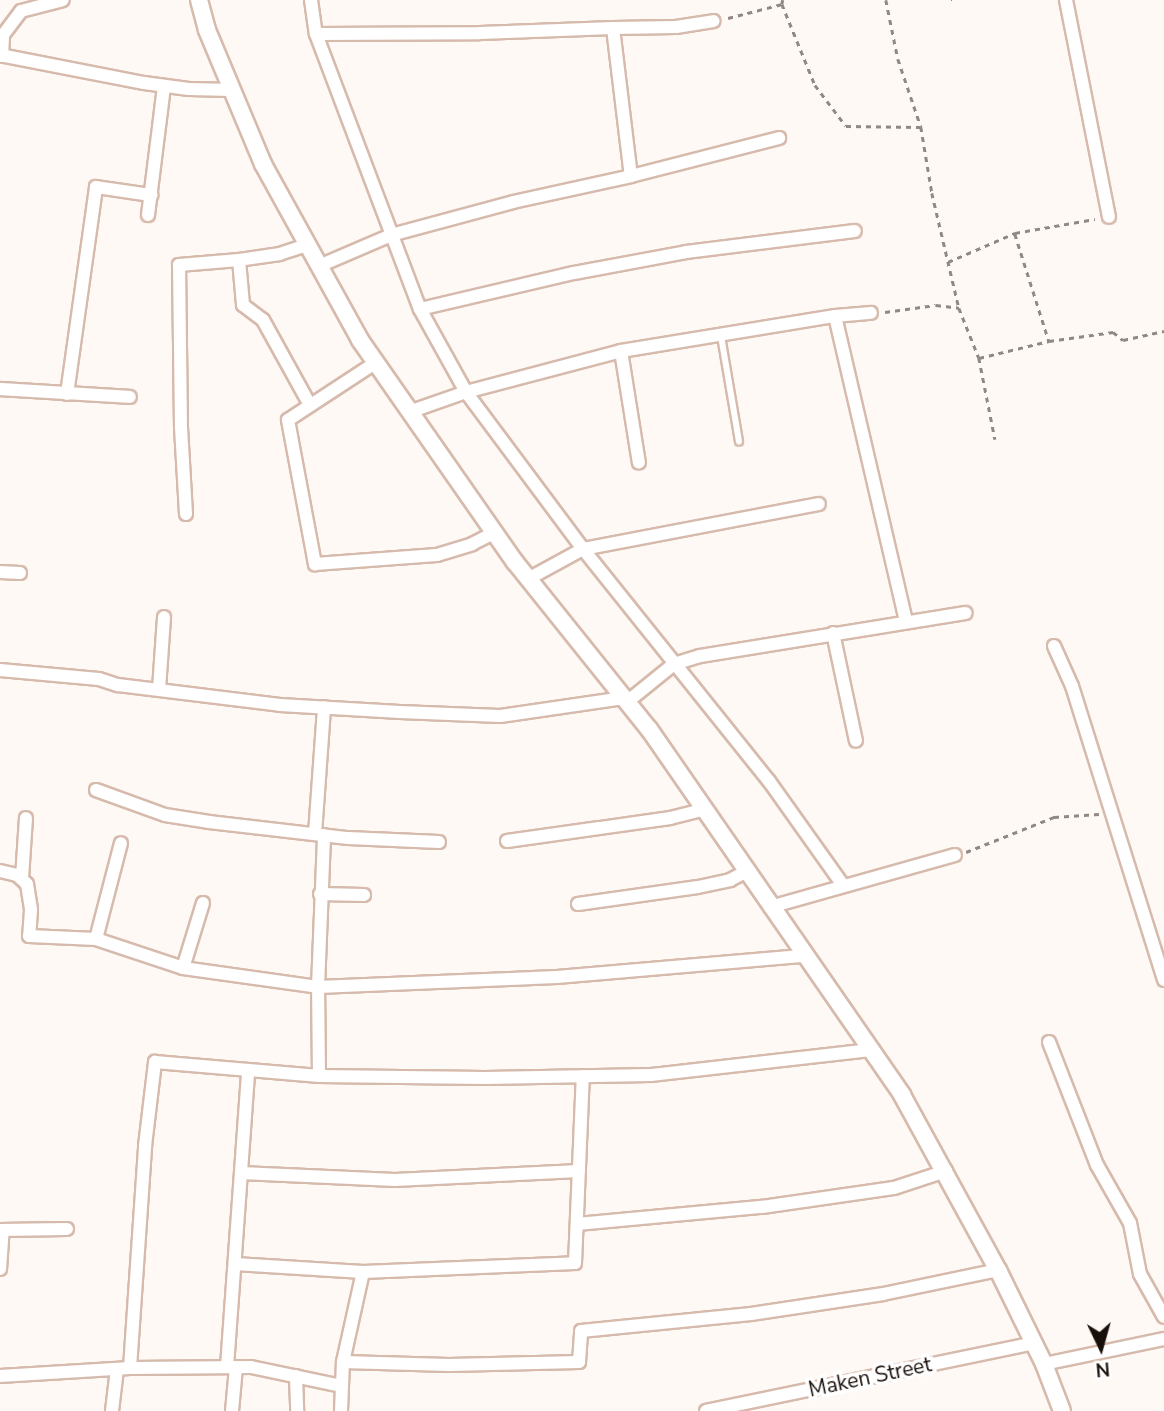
<!DOCTYPE html>
<html>
<head>
<meta charset="utf-8">
<style>
  body { margin:0 }
  #map { position:relative; width:1164px; height:1411px; overflow:hidden; background:#fff9f6; font-family:"Nunito Sans",sans-serif }
  div>[style] { position:absolute }
  .path>* { height:2.5px; margin-top:-1.25px; transform-origin:0; background:repeating-linear-gradient(90deg,#8f8884 0 5px,transparent 0 10px) }
  .roads { filter:drop-shadow(2px 0 #d6baac) drop-shadow(-2px 0 #d6baac) drop-shadow(0 2px #d6baac) drop-shadow(0 -2px #d6baac) }
  .service>* { height:6px; margin:-3px; padding:0 3px; transform-origin:3px; border-radius:3px; background:#fff }
  .minor>* { height:12px; margin:-6px; padding:0 6px; transform-origin:6px; border-radius:6px; background:#fff }
  .tertiary>* { height:16px; margin:-8px; padding:0 8px; transform-origin:8px; border-radius:8px; background:#fff }
  span { translate:-50% -50%; white-space:nowrap; text-align:center; line-height:1.15; -webkit-text-stroke:7px #fff; paint-order:stroke }
  .street-label { font-size:21px; color:#180f0a }
  .north { position:absolute; left:1066px; top:1313px; width:70px; height:70px; -webkit-text-stroke:5px #fff; paint-order:stroke; rotate:175deg; font-size:19px; font-weight:700; line-height:28px; text-align:center; color:#180f0a }
  .north::after { content:''; display:block; margin:auto; width:24px; height:32px; background:#180f0a; clip-path:polygon(50% 0,100% 100%,50% 72%,0 100%) }
</style>
</head>
<body>
<div id="map">
  <div class="path">
    <div style="left:783px;top:0;width:4px;rotate:104deg"></div>
    <div style="left:782px;top:4px;width:87px;rotate:67.8deg"></div>
    <div style="left:815px;top:85px;width:51px;rotate:52.9deg"></div>
    <div style="left:846px;top:126px;width:74px;rotate:0.8deg"></div>
    <div style="left:886px;top:0;width:60px;rotate:78.5deg"></div>
    <div style="left:898px;top:59px;width:72px;rotate:71.3deg"></div>
    <div style="left:921px;top:127px;width:67px;rotate:80.5deg"></div>
    <div style="left:932px;top:193px;width:118px;rotate:76.8deg"></div>
    <div style="left:951px;top:0;width:1px"></div>
    <div style="left:728px;top:18px;width:56px;rotate:-14.5deg"></div>
    <div style="left:1015px;top:234px;width:112px;rotate:72.4deg"></div>
    <div style="left:948px;top:262px;width:73px;rotate:-23.4deg"></div>
    <div style="left:1015px;top:233px;width:81px;rotate:-9.9deg"></div>
    <div style="left:885px;top:312px;width:51px;rotate:-7.8deg"></div>
    <div style="left:936px;top:305px;width:23px;rotate:7deg"></div>
    <div style="left:959px;top:308px;width:54px;rotate:68.2deg"></div>
    <div style="left:979px;top:358px;width:72px;rotate:-13.7deg"></div>
    <div style="left:1049px;top:341px;width:65px;rotate:-8deg"></div>
    <div style="left:1113px;top:332px;width:13px;rotate:39deg"></div>
    <div style="left:1123px;top:340px;width:42px;rotate:-12.4deg"></div>
    <div style="left:979px;top:358px;width:83px;rotate:78.8deg"></div>
    <div style="left:966px;top:852px;width:95px;rotate:-21.7deg"></div>
    <div style="left:1054px;top:817px;width:45px;rotate:-3.8deg"></div>
  </div>
  <div class="roads">
    <div class="service">
      <div style="left:721px;top:336px;width:107px;rotate:80.3deg"></div>
    </div>
    <div class="minor">
      <div style="left:311px;top:0;width:34px;rotate:82deg"></div>
      <div style="left:316px;top:34px;width:294px;rotate:69.3deg"></div>
      <div style="left:420px;top:309px;width:95px;rotate:61deg"></div>
      <div style="left:466px;top:392px;width:196px;rotate:53.3deg"></div>
      <div style="left:583px;top:549px;width:297px;rotate:51.3deg"></div>
      <div style="left:769px;top:781px;width:128px;rotate:54.6deg"></div>
      <div style="left:1066px;top:0;width:221px;rotate:78.8deg"></div>
      <div style="left:613px;top:28px;width:63px;rotate:-0.9deg"></div>
      <div style="left:676px;top:27px;width:38px;rotate:-9deg"></div>
      <div style="left:316px;top:34px;width:164px;rotate:-0.3deg"></div>
      <div style="left:480px;top:33px;width:133px;rotate:-2.2deg"></div>
      <div style="left:613px;top:28px;width:149px;rotate:83.1deg"></div>
      <div style="left:0;top:55px;width:147px;rotate:11deg"></div>
      <div style="left:144px;top:83px;width:45px;rotate:7.6deg"></div>
      <div style="left:189px;top:89px;width:43px;rotate:1.3deg"></div>
      <div style="left:2px;top:56px;width:21px;rotate:-87deg"></div>
      <div style="left:3px;top:35px;width:30px;rotate:-53deg"></div>
      <div style="left:21px;top:11px;width:43px;rotate:-14.7deg"></div>
      <div style="left:148px;top:215px;width:130px;rotate:-82.9deg"></div>
      <div style="left:307px;top:245px;width:28px;rotate:162deg"></div>
      <div style="left:280px;top:254px;width:41px;rotate:171.7deg"></div>
      <div style="left:239px;top:260px;width:45px;rotate:84.9deg"></div>
      <div style="left:243px;top:305px;width:25px;rotate:37deg"></div>
      <div style="left:263px;top:320px;width:97px;rotate:61.1deg"></div>
      <div style="left:319px;top:266px;width:78px;rotate:-23.3deg"></div>
      <div style="left:391px;top:235px;width:126px;rotate:-15.1deg"></div>
      <div style="left:513px;top:202px;width:121px;rotate:-12.4deg"></div>
      <div style="left:631px;top:176px;width:153px;rotate:-14.4deg"></div>
      <div style="left:420px;top:309px;width:158px;rotate:-13.2deg"></div>
      <div style="left:574px;top:273px;width:114px;rotate:-10.6deg"></div>
      <div style="left:686px;top:252px;width:170px;rotate:-7.1deg"></div>
      <div style="left:835px;top:316px;width:313px;rotate:76.9deg"></div>
      <div style="left:621px;top:351px;width:113px;rotate:80.9deg"></div>
      <div style="left:375px;top:363px;width:104px;rotate:146.8deg"></div>
      <div style="left:288px;top:420px;width:147px;rotate:79.4deg"></div>
      <div style="left:315px;top:564px;width:122px;rotate:-4.2deg"></div>
      <div style="left:437px;top:555px;width:37px;rotate:-17deg"></div>
      <div style="left:472px;top:544px;width:25px;rotate:-27deg"></div>
      <div style="left:0;top:389px;width:130px;rotate:3.5deg"></div>
      <div style="left:67px;top:394px;width:209px;rotate:-82deg"></div>
      <div style="left:96px;top:187px;width:56px;rotate:8.3deg"></div>
      <div style="left:409px;top:412px;width:60px;rotate:-19.3deg"></div>
      <div style="left:466px;top:392px;width:160px;rotate:-14.8deg"></div>
      <div style="left:621px;top:351px;width:217px;rotate:-9.3deg"></div>
      <div style="left:835px;top:316px;width:36px;rotate:-5deg"></div>
      <div style="left:186px;top:514px;width:87px;rotate:-93.3deg"></div>
      <div style="left:181px;top:427px;width:162px;rotate:-90.7deg"></div>
      <div style="left:179px;top:265px;width:60px;rotate:-4.8deg"></div>
      <div style="left:0;top:572px;width:20px;rotate:3deg"></div>
      <div style="left:528px;top:579px;width:63px;rotate:-28.6deg"></div>
      <div style="left:583px;top:549px;width:240px;rotate:-10.8deg"></div>
      <div style="left:833px;top:633px;width:110px;rotate:78deg"></div>
      <div style="left:1054px;top:646px;width:44px;rotate:65.8deg"></div>
      <div style="left:1072px;top:686px;width:308px;rotate:72.6deg"></div>
      <div style="left:0;top:670px;width:99px;rotate:5.2deg"></div>
      <div style="left:99px;top:679px;width:20px;rotate:18deg"></div>
      <div style="left:118px;top:685px;width:163px;rotate:7deg"></div>
      <div style="left:280px;top:705px;width:120px;rotate:3.3deg"></div>
      <div style="left:400px;top:712px;width:100px;rotate:2.3deg"></div>
      <div style="left:500px;top:716px;width:125px;rotate:-8.3deg"></div>
      <div style="left:159px;top:689px;width:72px;rotate:-86deg"></div>
      <div style="left:627px;top:702px;width:60px;rotate:-39deg"></div>
      <div style="left:674px;top:664px;width:27px;rotate:-17deg"></div>
      <div style="left:700px;top:656px;width:269px;rotate:-9.2deg"></div>
      <div style="left:96px;top:790px;width:73px;rotate:19.9deg"></div>
      <div style="left:165px;top:815px;width:45px;rotate:9deg"></div>
      <div style="left:209px;top:822px;width:140px;rotate:6.6deg"></div>
      <div style="left:348px;top:838px;width:91px;rotate:2.5deg"></div>
      <div style="left:315px;top:834px;width:127px;rotate:-85.9deg"></div>
      <div style="left:507px;top:841px;width:165px;rotate:-8deg"></div>
      <div style="left:670px;top:818px;width:36px;rotate:-14deg"></div>
      <div style="left:0;top:871px;width:17px;rotate:13deg"></div>
      <div style="left:17px;top:875px;width:13px;rotate:42deg"></div>
      <div style="left:27px;top:884px;width:26px;rotate:81deg"></div>
      <div style="left:31px;top:910px;width:26px;rotate:94deg"></div>
      <div style="left:29px;top:936px;width:67px;rotate:2.6deg"></div>
      <div style="left:96px;top:939px;width:92px;rotate:18.4deg"></div>
      <div style="left:183px;top:968px;width:136px;rotate:8deg"></div>
      <div style="left:318px;top:987px;width:239px;rotate:-2.4deg"></div>
      <div style="left:557px;top:977px;width:248px;rotate:-4.9deg"></div>
      <div style="left:22px;top:878px;width:60px;rotate:-86.2deg"></div>
      <div style="left:320px;top:894px;width:44px;rotate:1.3deg"></div>
      <div style="left:578px;top:904px;width:121px;rotate:-8.1deg"></div>
      <div style="left:698px;top:887px;width:33px;rotate:-12deg"></div>
      <div style="left:730px;top:880px;width:19px;rotate:-28deg"></div>
      <div style="left:770px;top:907px;width:192px;rotate:-15.7deg"></div>
      <div style="left:96px;top:939px;width:99px;rotate:-75.4deg"></div>
      <div style="left:183px;top:968px;width:68px;rotate:-72.9deg"></div>
      <div style="left:1049px;top:1042px;width:132px;rotate:68.7deg"></div>
      <div style="left:1097px;top:1165px;width:67px;rotate:60.4deg"></div>
      <div style="left:1130px;top:1223px;width:52px;rotate:78.9deg"></div>
      <div style="left:1140px;top:1274px;width:49px;rotate:60.8deg"></div>
      <div style="left:319px;top:1076px;width:89px;rotate:-90.6deg"></div>
      <div style="left:318px;top:987px;width:152px;rotate:-87.7deg"></div>
      <div style="left:241px;top:1173px;width:154px;rotate:2.6deg"></div>
      <div style="left:395px;top:1180px;width:184px;rotate:-2.8deg"></div>
      <div style="left:577px;top:1224px;width:186px;rotate:-5.3deg"></div>
      <div style="left:762px;top:1207px;width:133px;rotate:-8.2deg"></div>
      <div style="left:894px;top:1188px;width:55px;rotate:-18.1deg"></div>
      <div style="left:0;top:1230px;width:67px;rotate:-0.9deg"></div>
      <div style="left:235px;top:1264px;width:128px;rotate:3.6deg"></div>
      <div style="left:363px;top:1272px;width:212px;rotate:-2.4deg"></div>
      <div style="left:575px;top:1263px;width:187px;rotate:-87.6deg"></div>
      <div style="left:0;top:1269px;width:39px;rotate:-86deg"></div>
      <div style="left:343px;top:1362px;width:106px;rotate:1.6deg"></div>
      <div style="left:449px;top:1365px;width:130px;rotate:-1.3deg"></div>
      <div style="left:579px;top:1362px;width:31px;rotate:-86deg"></div>
      <div style="left:581px;top:1331px;width:171px;rotate:-5.7deg"></div>
      <div style="left:751px;top:1314px;width:134px;rotate:-8.6deg"></div>
      <div style="left:883px;top:1294px;width:117px;rotate:-11.8deg"></div>
      <div style="left:1044px;top:1364px;width:123px;rotate:-11.8deg"></div>
      <div style="left:227px;top:1367px;width:296px;rotate:-85.9deg"></div>
      <div style="left:130px;top:1368px;width:223px;rotate:-86.1deg"></div>
      <div style="left:145px;top:1146px;width:85px;rotate:-83.2deg"></div>
      <div style="left:155px;top:1062px;width:165px;rotate:4.9deg"></div>
      <div style="left:319px;top:1076px;width:166px;rotate:0.7deg"></div>
      <div style="left:485px;top:1078px;width:166px;rotate:-1deg"></div>
      <div style="left:651px;top:1075px;width:221px;rotate:-6.5deg"></div>
      <div style="left:0;top:1376px;width:130px;rotate:-3.5deg"></div>
      <div style="left:130px;top:1368px;width:121px;rotate:-0.5deg"></div>
      <div style="left:251px;top:1367px;width:92px;rotate:11.9deg"></div>
      <div style="left:296px;top:1376px;width:35px;rotate:88deg"></div>
      <div style="left:112px;top:1411px;width:42px;rotate:-83.2deg"></div>
      <div style="left:232px;top:1411px;width:44px;rotate:-84.8deg"></div>
      <div style="left:341px;top:1411px;width:49px;rotate:-87.7deg"></div>
      <div style="left:343px;top:1362px;width:92px;rotate:-77.5deg"></div>
      <div style="left:706px;top:1411px;width:335px;rotate:-11.7deg"></div>
    </div>
    <div class="tertiary">
      <div style="left:199px;top:0;width:31px;rotate:75deg"></div>
      <div style="left:207px;top:30px;width:145px;rotate:67.3deg"></div>
      <div style="left:263px;top:164px;width:201px;rotate:61.1deg"></div>
      <div style="left:360px;top:340px;width:271px;rotate:55.1deg"></div>
      <div style="left:515px;top:562px;width:214px;rotate:51.3deg"></div>
      <div style="left:649px;top:729px;width:445px;rotate:55.3deg"></div>
      <div style="left:902px;top:1095px;width:200px;rotate:61.3deg"></div>
      <div style="left:998px;top:1270px;width:105px;rotate:63.9deg"></div>
      <div style="left:1044px;top:1364px;width:50px;rotate:69deg"></div>
    </div>
  </div>
  <div class="street-label">
    <span style="left:870px;top:1377px;rotate:-12deg">Maken Street</span>
  </div>
  <div class="north">N</div>
</div>
</body>
</html>
